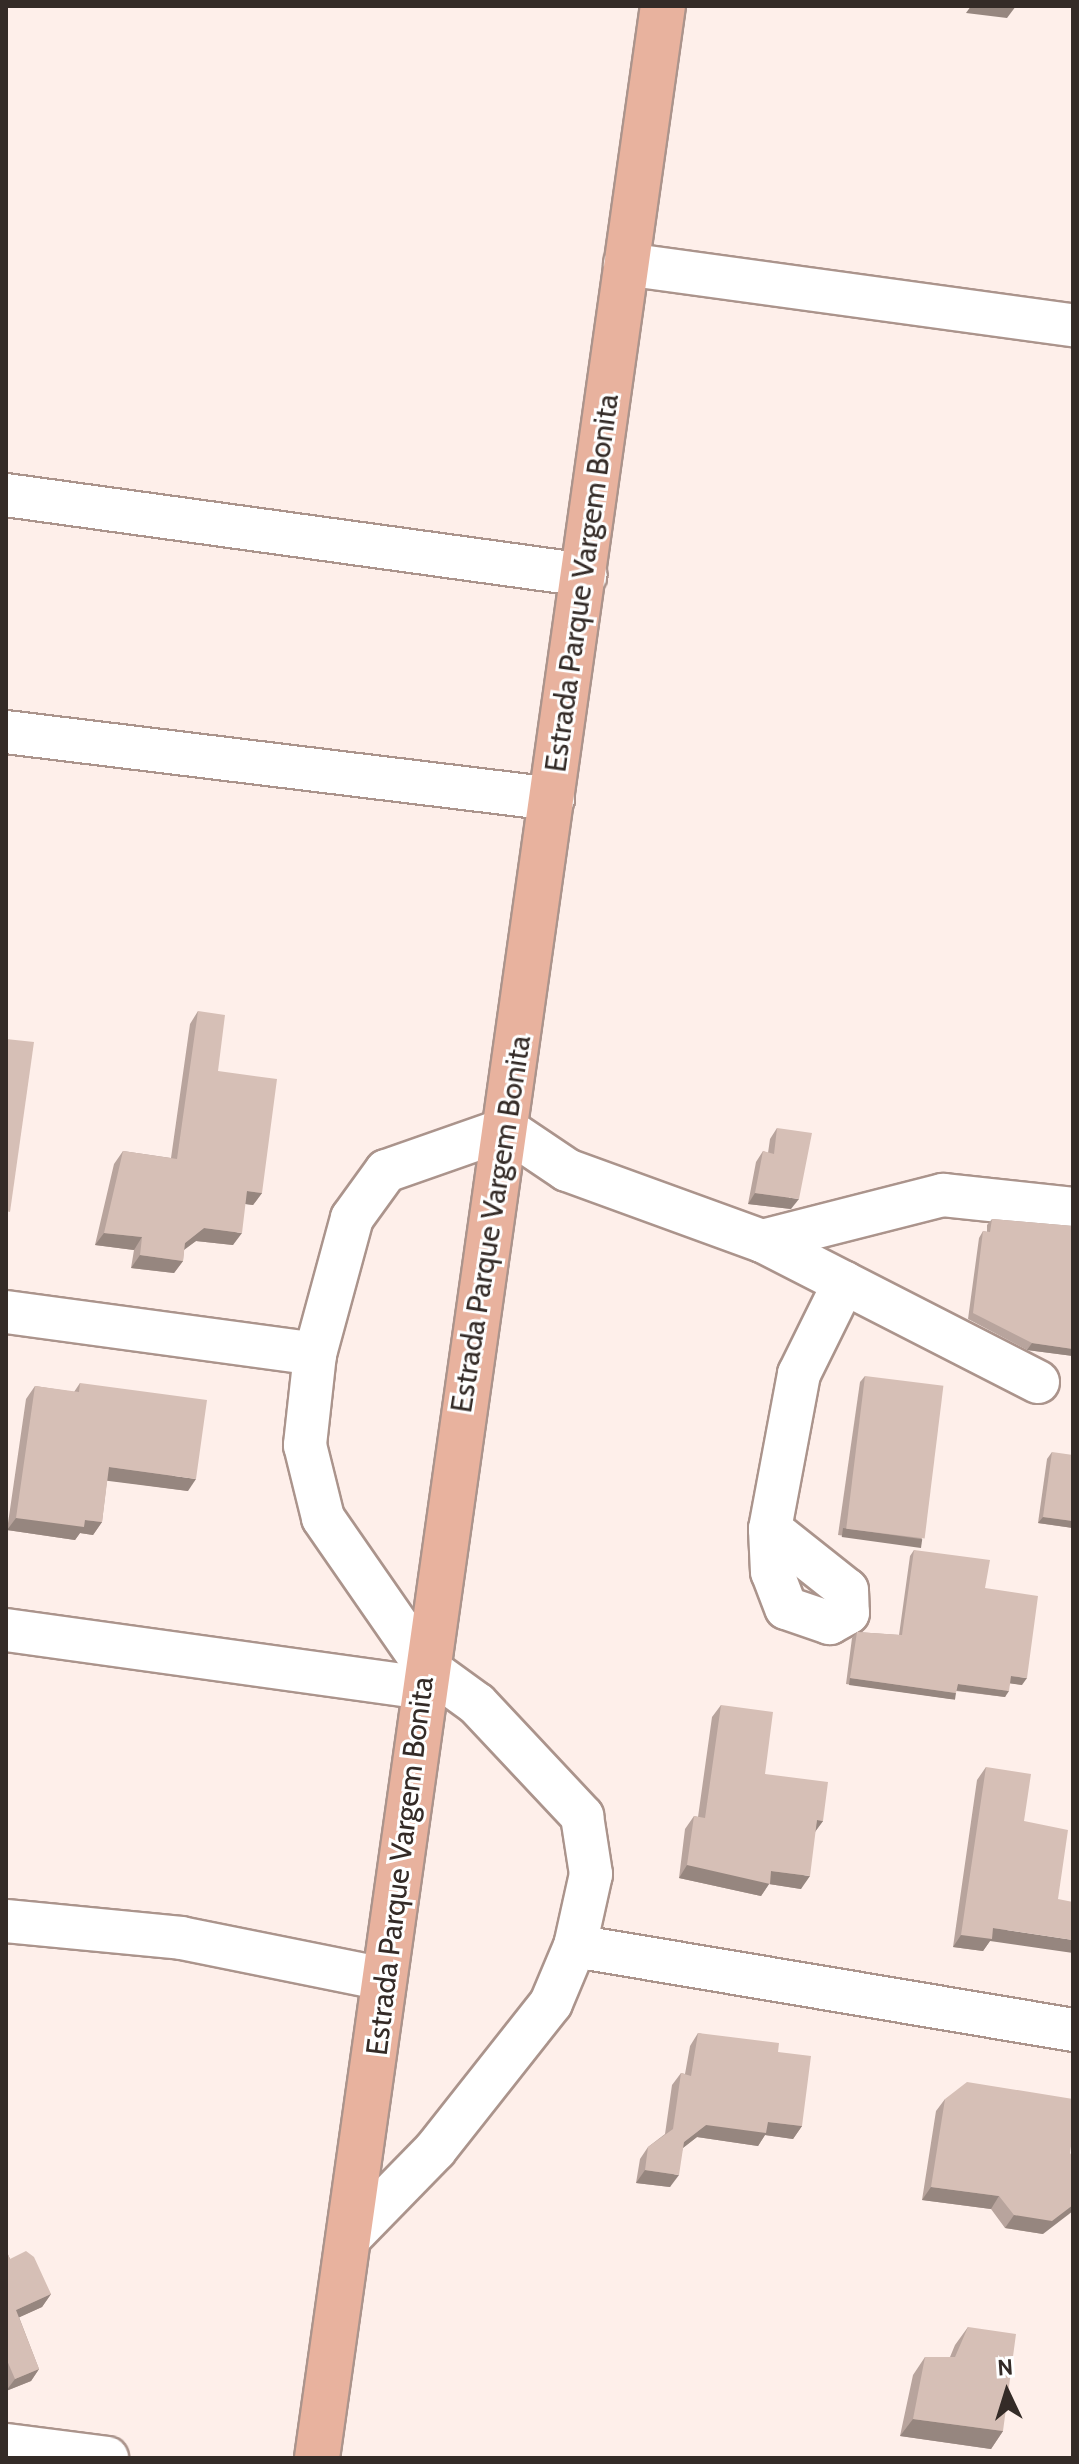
<!DOCTYPE html>
<html>
<head>
<meta charset="utf-8">
<style>
  body { margin:0 }
  #map { position:relative; width:1079px; height:2464px; overflow:hidden; background:#feefea; font-family:Cabin,sans-serif }
  div>[style] { position:absolute }
  .roads { filter:drop-shadow(2px 0 #ab948c) drop-shadow(-2px 0 #ab948c) drop-shadow(0 2px #ab948c) drop-shadow(0 -2px #ab948c) }
  .minor>* { height:42px; margin:-21px; padding:0 21px; transform-origin:21px; border-radius:21px; background:#fff }
  .major>* { height:44px; margin:-22px; padding:0 22px; transform-origin:22px; border-radius:22px; background:#e8b29e }
  .wall>* { inset:0; background:#b8a49d }
  .shaded-wall>* { inset:0; background:#96867f; transform-origin:0 0 }
  .building>* { inset:0; background:#d6bfb6; transform-origin:0 0 }
  span { translate:-50% -50%; white-space:nowrap; text-align:center; line-height:1.15; -webkit-text-stroke:6px #fff; paint-order:stroke }
  .street-label { font-size:30px; color:#342b27 }
  .frame { position:absolute; inset:0; border:8px solid #342b27; pointer-events:none }
  .north { position:absolute; left:967px; top:2352px; width:80px; height:80px; -webkit-text-stroke:6px #fff; paint-order:stroke; rotate:356deg; font-size:22px; font-weight:700; line-height:32px; text-align:center; color:#342b27 }
  .north::after { content:''; display:block; margin:auto; width:28px; height:36px; background:#342b27; clip-path:polygon(50% 0,100% 100%,50% 72%,0 100%) }
</style>
</head>
<body>
<div id="map">
  <div class="roads">
    <div class="minor">
      <div style="left:625px;top:264px;width:452px;rotate:7.8deg"></div>
      <div style="left:6px;top:495px;width:585px;rotate:7.87deg"></div>
      <div style="left:6px;top:732px;width:551px;rotate:6.98deg"></div>
      <div style="left:762px;top:1241px;width:187px;rotate:-14.3deg"></div>
      <div style="left:943px;top:1195px;width:131px;rotate:6.1deg"></div>
      <div style="left:6px;top:1312px;width:312px;rotate:7.7deg"></div>
      <div style="left:1038px;top:1382px;width:310px;rotate:-152.9deg"></div>
      <div style="left:762px;top:1241px;width:208px;rotate:-160deg"></div>
      <div style="left:567px;top:1170px;width:73px;rotate:-146.1deg"></div>
      <div style="left:506px;top:1129px;width:127px;rotate:160.7deg"></div>
      <div style="left:386px;top:1171px;width:58px;rotate:125.9deg"></div>
      <div style="left:352px;top:1218px;width:141px;rotate:105.2deg"></div>
      <div style="left:315px;top:1354px;width:92px;rotate:96.3deg"></div>
      <div style="left:305px;top:1445px;width:75px;rotate:76.1deg"></div>
      <div style="left:323px;top:1518px;width:181px;rotate:55.3deg"></div>
      <div style="left:426px;top:1667px;width:63px;rotate:36deg"></div>
      <div style="left:477px;top:1704px;width:154px;rotate:46.8deg"></div>
      <div style="left:582px;top:1816px;width:59px;rotate:81.2deg"></div>
      <div style="left:591px;top:1874px;width:74px;rotate:102.5deg"></div>
      <div style="left:575px;top:1946px;width:505px;rotate:9.57deg"></div>
      <div style="left:770px;top:1529px;width:98px;rotate:38.4deg"></div>
      <div style="left:847px;top:1590px;width:23px;rotate:88deg"></div>
      <div style="left:848px;top:1613px;width:21px;rotate:151deg"></div>
      <div style="left:830px;top:1623px;width:46px;rotate:-161.2deg"></div>
      <div style="left:786px;top:1608px;width:39px;rotate:-111deg"></div>
      <div style="left:772px;top:1572px;width:43px;rotate:-92.7deg"></div>
      <div style="left:770px;top:1529px;width:158px;rotate:-79.4deg"></div>
      <div style="left:799px;top:1374px;width:102px;rotate:-63.7deg"></div>
      <div style="left:6px;top:1630px;width:421px;rotate:7.9deg"></div>
      <div style="left:6px;top:1921px;width:176px;rotate:5.5deg"></div>
      <div style="left:181px;top:1938px;width:208px;rotate:11.4deg"></div>
      <div style="left:352px;top:2235px;width:119px;rotate:-45.7deg"></div>
      <div style="left:435px;top:2150px;width:187px;rotate:-51.7deg"></div>
      <div style="left:551px;top:2003px;width:62px;rotate:-67.2deg"></div>
      <div style="left:6px;top:2445px;width:102px;rotate:7.3deg"></div>
    </div>
    <div class="major">
      <div style="left:317px;top:2458px;width:2476px;rotate:-81.97deg"></div>
    </div>
  </div>
  <div class="wall">
    <div style="clip-path:polygon(198px 1011px,218px 1071px,262px 1193px,253px 1205px,245px 1204px,233px 1245px,196px 1241px,184px 1249px,183px 1261px,174px 1273px,131px 1268px,134px 1250px,95px 1245px,114px 1164px,123px 1151px,171px 1158px,190px 1024px)"></div>
    <div style="clip-path:polygon(777px 1128px,791px 1209px,748px 1204px,756px 1162px,763px 1151px,768px 1153px,770px 1139px)"></div>
    <div style="clip-path:polygon(992px 1219px,1073px 1226px,1073px 1356px,1027px 1350px,968px 1319px,979px 1238px,983px 1231px,987px 1232px,987px 1225px)"></div>
    <div style="clip-path:polygon(865px 1376px,922px 1539px,918px 1546px,838px 1535px,860px 1382px)"></div>
    <div style="clip-path:polygon(80px 1383px,188px 1491px,107px 1480px,102px 1522px,93px 1535px,80px 1533px,75px 1540px,7px 1530px,26px 1399px,35px 1386px,74px 1392px)"></div>
    <div style="clip-path:polygon(1052px 1452px,1073px 1528px,1038px 1523px,1047px 1459px)"></div>
    <div style="clip-path:polygon(914px 1550px,985px 1588px,1022px 1685px,1010px 1683px,1005px 1697px,956px 1691px,951px 1699px,846px 1684px,852px 1638px,857px 1632px,899px 1635px,910px 1556px)"></div>
    <div style="clip-path:polygon(721px 1705px,765px 1774px,823px 1821px,815px 1832px,801px 1889px,769px 1884px,761px 1896px,679px 1878px,685px 1829px,694px 1816px,698px 1817px,712px 1717px)"></div>
    <div style="clip-path:polygon(986px 1767px,1024px 1821px,1058px 1899px,990px 1941px,983px 1951px,953px 1947px,977px 1780px)"></div>
    <div style="clip-path:polygon(698px 2033px,778px 2052px,802px 2126px,793px 2139px,765px 2135px,758px 2146px,697px 2137px,683px 2148px,670px 2187px,636px 2183px,640px 2159px,648px 2147px,665px 2134px,672px 2085px,681px 2073px,685px 2074px,690px 2046px)"></div>
    <div style="clip-path:polygon(945px 2099px,1043px 2234px,1005px 2228px,991px 2209px,922px 2200px,936px 2111px)"></div>
    <div style="clip-path:polygon(6px 2250px,10px 2259px,51px 2294px,42px 2307px,19px 2317px,39px 2369px,31px 2381px,6px 2391px)"></div>
    <div style="clip-path:polygon(968px 2327px,1003px 2431px,991px 2449px,900px 2436px,913px 2375px,925px 2357px,950px 2357px,955px 2345px)"></div>
  </div>
  <div class="shaded-wall">
    <div style="clip-path:polygon(971px 6px,1016px 6px,1007px 18px,966px 13px)"></div>
    <div style="clip-path:polygon(247px 1191px,262px 1193px,253px 1205px,238px 1203px)"></div>
    <div style="clip-path:polygon(755px 1193px,799px 1199px,791px 1209px,748px 1204px)"></div>
    <div style="clip-path:polygon(204px 1228px,242px 1233px,233px 1245px,196px 1241px,176px 1256px,185px 1243px)"></div>
    <div style="clip-path:polygon(104px 1233px,142px 1237px,134px 1250px,95px 1245px)"></div>
    <div style="clip-path:polygon(140px 1255px,183px 1261px,174px 1273px,131px 1268px)"></div>
    <div style="clip-path:polygon(1032px 1343px,1073px 1349px,1073px 1356px,1027px 1350px)"></div>
    <div style="clip-path:polygon(109px 1467px,196px 1479px,188px 1491px,101px 1480px)"></div>
    <div style="clip-path:polygon(1043px 1517px,1073px 1521px,1073px 1528px,1038px 1523px)"></div>
    <div style="clip-path:polygon(16px 1518px,85px 1520px,102px 1522px,93px 1535px,80px 1533px,75px 1540px,7px 1530px)"></div>
    <div style="left:843px;top:1528px;width:80px;height:9px;rotate:8deg"></div>
    <div style="clip-path:polygon(1011px 1676px,1027px 1678px,1022px 1685px,1007px 1683px)"></div>
    <div style="left:850px;top:1678px;width:107px;height:7px;rotate:8deg"></div>
    <div style="clip-path:polygon(958px 1684px,1009px 1691px,1005px 1697px,953px 1690px)"></div>
    <div style="clip-path:polygon(817px 1820px,823px 1821px,814px 1833px)"></div>
    <div style="clip-path:polygon(687px 1865px,771px 1871px,810px 1876px,801px 1889px,769px 1884px,761px 1896px,679px 1878px)"></div>
    <div style="clip-path:polygon(993px 1928px,1073px 1940px,1073px 1953px,990px 1941px,983px 1951px,953px 1947px,961px 1935px)"></div>
    <div style="clip-path:polygon(768px 2122px,802px 2126px,793px 2139px,765px 2135px,758px 2146px,697px 2137px,675px 2154px,684px 2142px,706px 2125px)"></div>
    <div style="clip-path:polygon(645px 2170px,679px 2175px,670px 2187px,636px 2183px)"></div>
    <div style="clip-path:polygon(931px 2187px,999px 2196px,991px 2209px,922px 2200px)"></div>
    <div style="clip-path:polygon(1073px 2205px,1073px 2211px,1043px 2234px,1005px 2228px,1014px 2215px)"></div>
    <div style="clip-path:polygon(51px 2294px,42px 2307px,7px 2323px,16px 2310px)"></div>
    <div style="clip-path:polygon(39px 2369px,31px 2381px,6px 2391px,15px 2379px)"></div>
    <div style="clip-path:polygon(913px 2419px,1003px 2431px,991px 2449px,900px 2436px)"></div>
  </div>
  <div class="building">
    <div style="clip-path:polygon(198px 1011px,225px 1015px,218px 1071px,277px 1079px,262px 1193px,247px 1191px,242px 1233px,204px 1228px,185px 1243px,183px 1261px,140px 1255px,142px 1237px,104px 1233px,123px 1151px,177px 1159px)"></div>
    <div style="clip-path:polygon(6px 1039px,34px 1042px,10px 1212px,6px 1211px)"></div>
    <div style="clip-path:polygon(777px 1128px,812px 1133px,799px 1199px,755px 1193px,763px 1151px,774px 1154px)"></div>
    <div style="clip-path:polygon(992px 1219px,1073px 1226px,1073px 1349px,1032px 1343px,973px 1313px,983px 1231px,990px 1232px)"></div>
    <div style="left:865px;top:1376px;width:79px;height:154px;rotate:7deg"></div>
    <div style="clip-path:polygon(80px 1383px,207px 1400px,196px 1479px,109px 1467px,102px 1522px,85px 1520px,84px 1527px,16px 1518px,35px 1386px,79px 1392px)"></div>
    <div style="clip-path:polygon(1052px 1452px,1073px 1455px,1073px 1521px,1043px 1517px)"></div>
    <div style="clip-path:polygon(914px 1550px,990px 1560px,985px 1588px,1038px 1596px,1027px 1678px,1011px 1676px,1009px 1691px,958px 1684px,956px 1693px,850px 1678px,857px 1632px,902px 1635px)"></div>
    <div style="clip-path:polygon(721px 1705px,773px 1712px,765px 1774px,828px 1782px,823px 1821px,817px 1820px,810px 1876px,771px 1871px,770px 1884px,687px 1865px,694px 1816px,705px 1818px)"></div>
    <div style="clip-path:polygon(986px 1767px,1031px 1774px,1024px 1821px,1068px 1830px,1058px 1899px,1073px 1902px,1073px 1940px,993px 1928px,992px 1939px,961px 1935px)"></div>
    <div style="clip-path:polygon(698px 2033px,779px 2043px,778px 2052px,811px 2056px,802px 2126px,768px 2122px,766px 2133px,706px 2125px,684px 2142px,679px 2175px,645px 2170px,648px 2147px,673px 2129px,681px 2073px,691px 2076px)"></div>
    <div style="clip-path:polygon(967px 2082px,1073px 2099px,1073px 2133px,1070px 2153px,1073px 2157px,1073px 2205px,1052px 2221px,1014px 2215px,999px 2196px,931px 2187px,945px 2099px)"></div>
    <div style="clip-path:polygon(6px 2250px,10px 2259px,26px 2251px,34px 2257px,51px 2294px,16px 2310px,39px 2369px,15px 2379px,6px 2358px)"></div>
    <div style="clip-path:polygon(968px 2327px,1016px 2334px,1003px 2431px,913px 2419px,925px 2357px,955px 2357px)"></div>
  </div>
  <div class="street-label">
    <span style="left:582px;top:583px;rotate:-82deg">Estrada Parque Vargem Bonita</span>
    <span style="left:491px;top:1224px;rotate:-81deg">Estrada Parque Vargem Bonita</span>
    <span style="left:400px;top:1866px;rotate:-83deg">Estrada Parque Vargem Bonita</span>
  </div>
  <div class="frame"></div>
  <div class="north">N</div>
</div>
</body>
</html>
